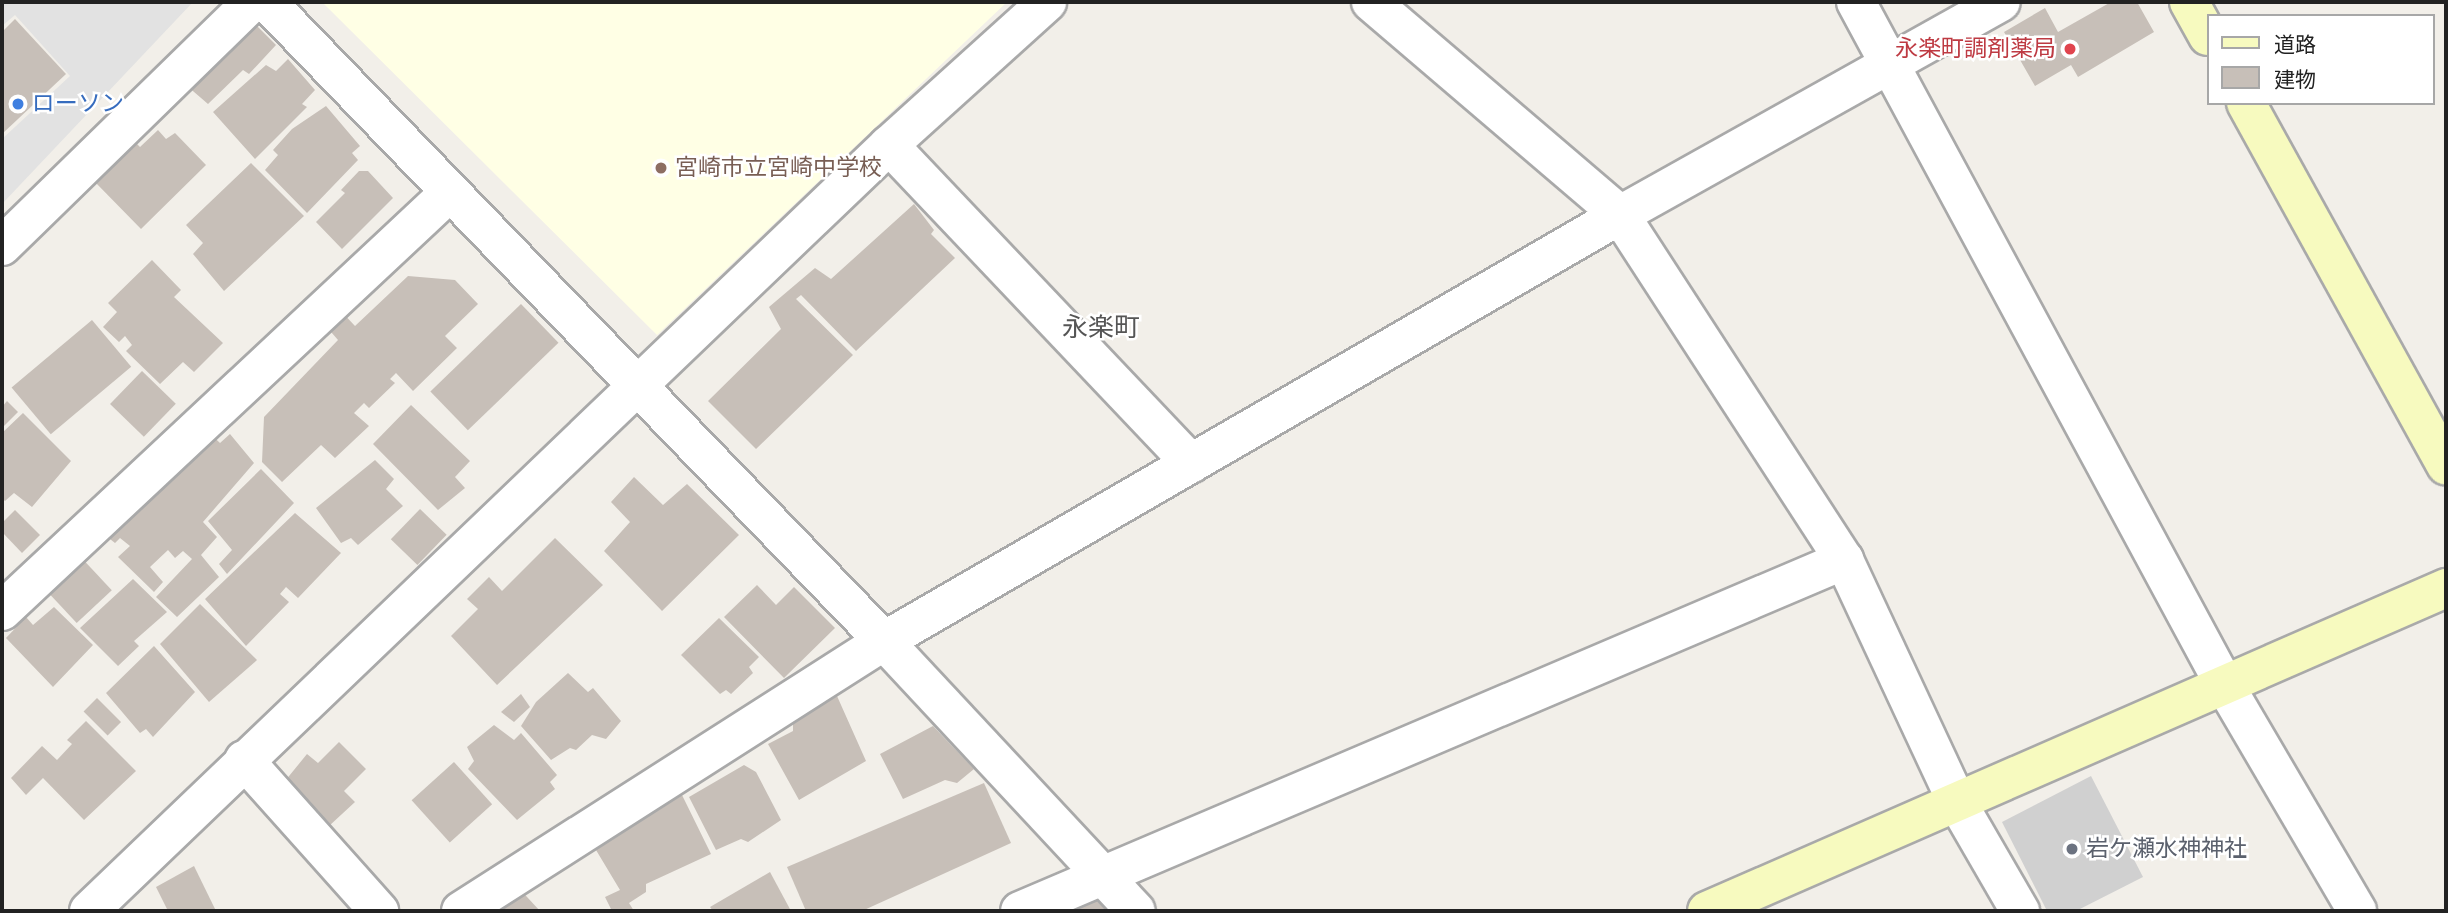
<!DOCTYPE html>
<html>
<head>
<meta charset="utf-8">
<style>
  body { margin:0 }
  #map { position:relative; width:2448px; height:913px; overflow:hidden; background:#f2efe9; font-family:Karla,"Noto Sans JP",sans-serif }
  div>[style] { position:absolute }
  .education>* { inset:0; background:#ffffe5 }
  .religious>* { inset:0; background:#d0d0d0 }
  .parking>* { inset:0; background:#e2e2e2 }
  .building>* { inset:0; background:#c7bfb8; transform-origin:0 0 }
  .roads { filter:drop-shadow(2px 0 #a9a9a9) drop-shadow(-2px 0 #a9a9a9) drop-shadow(0 2px #a9a9a9) drop-shadow(0 -2px #a9a9a9) }
  .street>* { height:38px; margin:-19px; padding:0 19px; transform-origin:19px; border-radius:19px; background:#fff }
  .secondary>* { height:38px; margin:-19px; padding:0 19px; transform-origin:19px; border-radius:19px; background:#f7fabf }
  .dots>* { width:19px; height:19px; translate:-50% -50%; box-sizing:border-box; border:4px solid #fff; border-radius:50% }
  span { translate:-50% -50%; white-space:nowrap; text-align:center; line-height:1.15; -webkit-text-stroke:5px #fff; paint-order:stroke }
  .health-label { font-size:23px; color:#be3a42 }
  .right { translate:-100% -50%; text-align:right }
  .shop-label { font-size:23px; color:#366cbe }
  .left { translate:0 -50%; text-align:left }
  .education-label { font-size:23px; color:#785e54 }
  .worship-label { font-size:23px; color:#5b616d }
  .quarter-label { font-size:26px; color:#555 }
  .frame { position:absolute; inset:0; border:4px solid #222; pointer-events:none }
  .legend { position:absolute; left:2207px; top:14px; width:228px; height:91px; box-sizing:border-box; background:#fff; border:2px solid #a7a7a7; margin:0; padding:9px 12px; list-style:none; font-size:21px; color:#222 }
  .legend li { display:flex; align-items:center; gap:14px; height:35px }
  .legend b { width:35px; border:2px solid #a7a7a7 }
</style>
</head>
<body>
<div id="map">
  <div class="education">
    <div style="clip-path:polygon(322px 2px,1007px 2px,657px 335px)"></div>
  </div>
  <div class="religious">
    <div style="clip-path:polygon(2091px 776px,2143px 877px,2076px 911px,2047px 911px,2002px 822px)"></div>
  </div>
  <div class="parking">
    <div style="clip-path:polygon(2px 2px,193px 2px,2px 204px,2px 139px,70px 76px,15px 15px,2px 26px)"></div>
  </div>
  <div class="building">
    <div style="clip-path:polygon(2111px 2px,2137px 2px,2154px 32px,2078px 77px,2071px 65px,2035px 86px,2004px 32px,2045px 8px,2058px 32px)"></div>
    <div style="clip-path:polygon(249px 18px,276px 45px,249px 74px,243px 70px,208px 104px,179px 79px)"></div>
    <div style="clip-path:polygon(15px 19px,66px 74px,2px 134px,2px 32px)"></div>
    <div style="clip-path:polygon(288px 59px,315px 90px,302px 104px,307px 107px,255px 159px,213px 112px,266px 65px,276px 71px)"></div>
    <div style="clip-path:polygon(326px 106px,360px 146px,352px 153px,358px 160px,307px 213px,265px 170px,278px 155px,273px 150px,292px 129px)"></div>
    <div style="clip-path:polygon(158px 130px,166px 139px,175px 133px,206px 165px,141px 229px,96px 183px,136px 143px,140px 147px)"></div>
    <div style="clip-path:polygon(251px 163px,304px 216px,224px 291px,193px 254px,203px 243px,186px 225px)"></div>
    <div style="clip-path:polygon(359px 171px,368px 171px,393px 198px,342px 249px,316px 222px,345px 193px,341px 190px)"></div>
    <div style="clip-path:polygon(914px 204px,934px 230px,931px 234px,955px 258px,856px 351px,801px 295px,796px 299px,853px 355px,756px 449px,708px 401px,781px 329px,769px 307px,815px 268px,831px 279px)"></div>
    <div style="clip-path:polygon(152px 260px,181px 290px,174px 297px,223px 343px,194px 372px,183px 362px,160px 384px,126px 351px,132px 345px,125px 336px,119px 342px,103px 327px,117px 312px,108px 303px)"></div>
    <div style="clip-path:polygon(408px 276px,455px 280px,478px 304px,445px 336px,457px 348px,413px 391px,396px 373px,390px 379px,395px 383px,369px 408px,364px 403px,354px 413px,369px 426px,335px 458px,321px 445px,282px 482px,262px 462px,264px 417px,338px 340px,325px 325px,340px 310px,355px 326px)"></div>
    <div style="left:521px;top:304px;width:54px;height:126px;rotate:46deg"></div>
    <div style="left:92px;top:320px;width:61px;height:105px;rotate:50deg"></div>
    <div style="left:142px;top:371px;width:47px;height:46px;rotate:44deg"></div>
    <div style="clip-path:polygon(7px 401px,18px 412px,2px 428px,2px 407px)"></div>
    <div style="clip-path:polygon(411px 405px,470px 461px,455px 477px,465px 488px,438px 510px,373px 444px)"></div>
    <div style="clip-path:polygon(23px 413px,71px 461px,32px 507px,14px 493px,5px 501px,2px 498px,2px 433px)"></div>
    <div style="clip-path:polygon(203px 427px,220px 443px,230px 434px,254px 463px,203px 522px,217px 537px,201px 555px,219px 577px,177px 617px,156px 597px,192px 559px,183px 551px,175px 558px,168px 550px,150px 567px,163px 582px,154px 592px,118px 557px,130px 546px,120px 538px,115px 543px,96px 528px)"></div>
    <div style="clip-path:polygon(375px 460px,394px 479px,386px 489px,403px 506px,358px 545px,351px 538px,341px 543px,316px 508px)"></div>
    <div style="clip-path:polygon(261px 469px,294px 503px,227px 574px,219px 564px,232px 550px,208px 521px)"></div>
    <div style="clip-path:polygon(634px 477px,663px 505px,687px 484px,739px 535px,662px 611px,604px 551px,630px 522px,611px 502px)"></div>
    <div style="left:420px;top:509px;width:37px;height:42px;rotate:44deg"></div>
    <div style="clip-path:polygon(15px 510px,40px 535px,22px 553px,2px 532px,2px 523px)"></div>
    <div style="clip-path:polygon(295px 513px,341px 553px,298px 598px,286px 587px,280px 594px,289px 602px,246px 646px,205px 599px)"></div>
    <div style="clip-path:polygon(555px 538px,603px 585px,497px 685px,451px 636px,478px 609px,467px 599px,489px 577px,502px 591px)"></div>
    <div style="left:77px;top:553px;width:51px;height:48px;rotate:47deg"></div>
    <div style="clip-path:polygon(133px 579px,167px 612px,134px 641px,139px 646px,118px 666px,80px 628px)"></div>
    <div style="clip-path:polygon(757px 585px,776px 605px,794px 587px,835px 628px,784px 678px,724px 617px)"></div>
    <div style="clip-path:polygon(200px 604px,257px 660px,209px 702px,160px 644px)"></div>
    <div style="clip-path:polygon(54px 607px,93px 645px,53px 687px,6px 638px,26px 617px,33px 625px)"></div>
    <div style="clip-path:polygon(719px 618px,759px 657px,749px 667px,753px 673px,731px 694px,726px 690px,720px 694px,681px 655px)"></div>
    <div style="clip-path:polygon(154px 646px,195px 692px,153px 737px,146px 729px,140px 733px,106px 693px)"></div>
    <div style="clip-path:polygon(568px 673px,588px 692px,593px 688px,621px 721px,606px 739px,592px 735px,576px 750px,570px 748px,551px 760px,521px 726px,536px 702px)"></div>
    <div style="clip-path:polygon(521px 694px,530px 707px,514px 722px,501px 712px)"></div>
    <div style="clip-path:polygon(837px 696px,866px 761px,799px 800px,768px 744px,793px 731px,793px 723px)"></div>
    <div style="left:97px;top:698px;width:34px;height:19px;rotate:45deg"></div>
    <div style="clip-path:polygon(86px 721px,136px 771px,84px 820px,43px 778px,26px 795px,11px 778px,42px 746px,57px 760px,72px 744px,67px 740px)"></div>
    <div style="clip-path:polygon(494px 725px,514px 740px,521px 733px,557px 775px,550px 782px,555px 789px,517px 820px,468px 769px,474px 761px,467px 747px)"></div>
    <div style="clip-path:polygon(933px 726px,974px 769px,957px 783px,945px 780px,903px 799px,880px 754px)"></div>
    <div style="clip-path:polygon(339px 742px,366px 769px,344px 791px,355px 802px,329px 826px,285px 781px,307px 754px,318px 763px)"></div>
    <div style="left:454px;top:762px;width:57px;height:57px;rotate:48deg"></div>
    <div style="clip-path:polygon(744px 765px,756px 772px,781px 820px,748px 842px,741px 839px,716px 850px,689px 797px)"></div>
    <div style="clip-path:polygon(984px 783px,1011px 843px,862px 911px,806px 911px,787px 867px)"></div>
    <div style="clip-path:polygon(682px 795px,711px 854px,646px 884px,646px 892px,629px 903px,634px 911px,612px 911px,605px 897px,620px 890px,593px 845px)"></div>
    <div style="clip-path:polygon(194px 866px,216px 911px,168px 911px,156px 887px)"></div>
    <div style="clip-path:polygon(770px 872px,791px 911px,713px 911px,710px 907px)"></div>
    <div style="clip-path:polygon(515px 884px,540px 911px,486px 911px)"></div>
    <div style="clip-path:polygon(1083px 886px,1107px 911px,1028px 911px)"></div>
  </div>
  <div class="roads">
    <div class="street">
      <div style="left:267px;top:2px;width:888px;rotate:46deg"></div>
      <div style="left:884px;top:641px;width:369px;rotate:47deg"></div>
      <div style="left:1371px;top:2px;width:328px;rotate:40.5deg"></div>
      <div style="left:1620px;top:215px;width:411px;rotate:57deg"></div>
      <div style="left:1844px;top:560px;width:269px;rotate:65deg"></div>
      <div style="left:1958px;top:804px;width:124px;rotate:59.9deg"></div>
      <div style="left:1856px;top:2px;width:775px;rotate:61.65deg"></div>
      <div style="left:2224px;top:684px;width:263px;rotate:59.6deg"></div>
      <div style="left:889px;top:145px;width:439px;rotate:46.5deg"></div>
      <div style="left:2px;top:246px;width:349px;rotate:-44.3deg"></div>
      <div style="left:2px;top:611px;width:612px;rotate:-43.08deg"></div>
      <div style="left:244px;top:760px;width:203px;rotate:48.2deg"></div>
      <div style="left:89px;top:911px;width:1108px;rotate:-43.76deg"></div>
      <div style="left:889px;top:145px;width:213px;rotate:-42.1deg"></div>
      <div style="left:461px;top:911px;width:502px;rotate:-32.55deg"></div>
      <div style="left:884px;top:641px;width:850px;rotate:-30.06deg"></div>
      <div style="left:1620px;top:215px;width:436px;rotate:-29.2deg"></div>
      <div style="left:1020px;top:911px;width:896px;rotate:-23.07deg"></div>
    </div>
    <div class="secondary">
      <div style="left:2189px;top:2px;width:39px;rotate:61deg"></div>
      <div style="left:2246px;top:103px;width:414px;rotate:61.1deg"></div>
      <div style="left:1707px;top:911px;width:807px;rotate:-23.61deg"></div>
    </div>
  </div>
  <div class="dots">
    <div style="left:2070px;top:49px;background:#e0444e"></div>
    <div style="left:18px;top:104px;background:#3f7fe0"></div>
    <div style="left:661px;top:168px;background:#8d6e63"></div>
    <div style="left:2072px;top:849px;background:#6b7280"></div>
  </div>
  <div class="health-label">
    <span class="right" style="left:2056px;top:49px">永楽町調剤薬局</span>
  </div>
  <div class="shop-label">
    <span class="left" style="left:32px;top:104px">ローソン</span>
  </div>
  <div class="education-label">
    <span class="left" style="left:675px;top:168px">宮崎市立宮崎中学校</span>
  </div>
  <div class="worship-label">
    <span class="left" style="left:2086px;top:849px">岩ケ瀬水神神社</span>
  </div>
  <div class="quarter-label">
    <span style="left:1101px;top:328px">永楽町</span>
  </div>
  <div class="frame"></div>
  <ul class="legend">
  <li><b style="height:9px;background:#f7fabf"></b>道路</li>
  <li><b style="height:19px;background:#c7bfb8"></b>建物</li>
  </ul>
</div>
</body>
</html>
